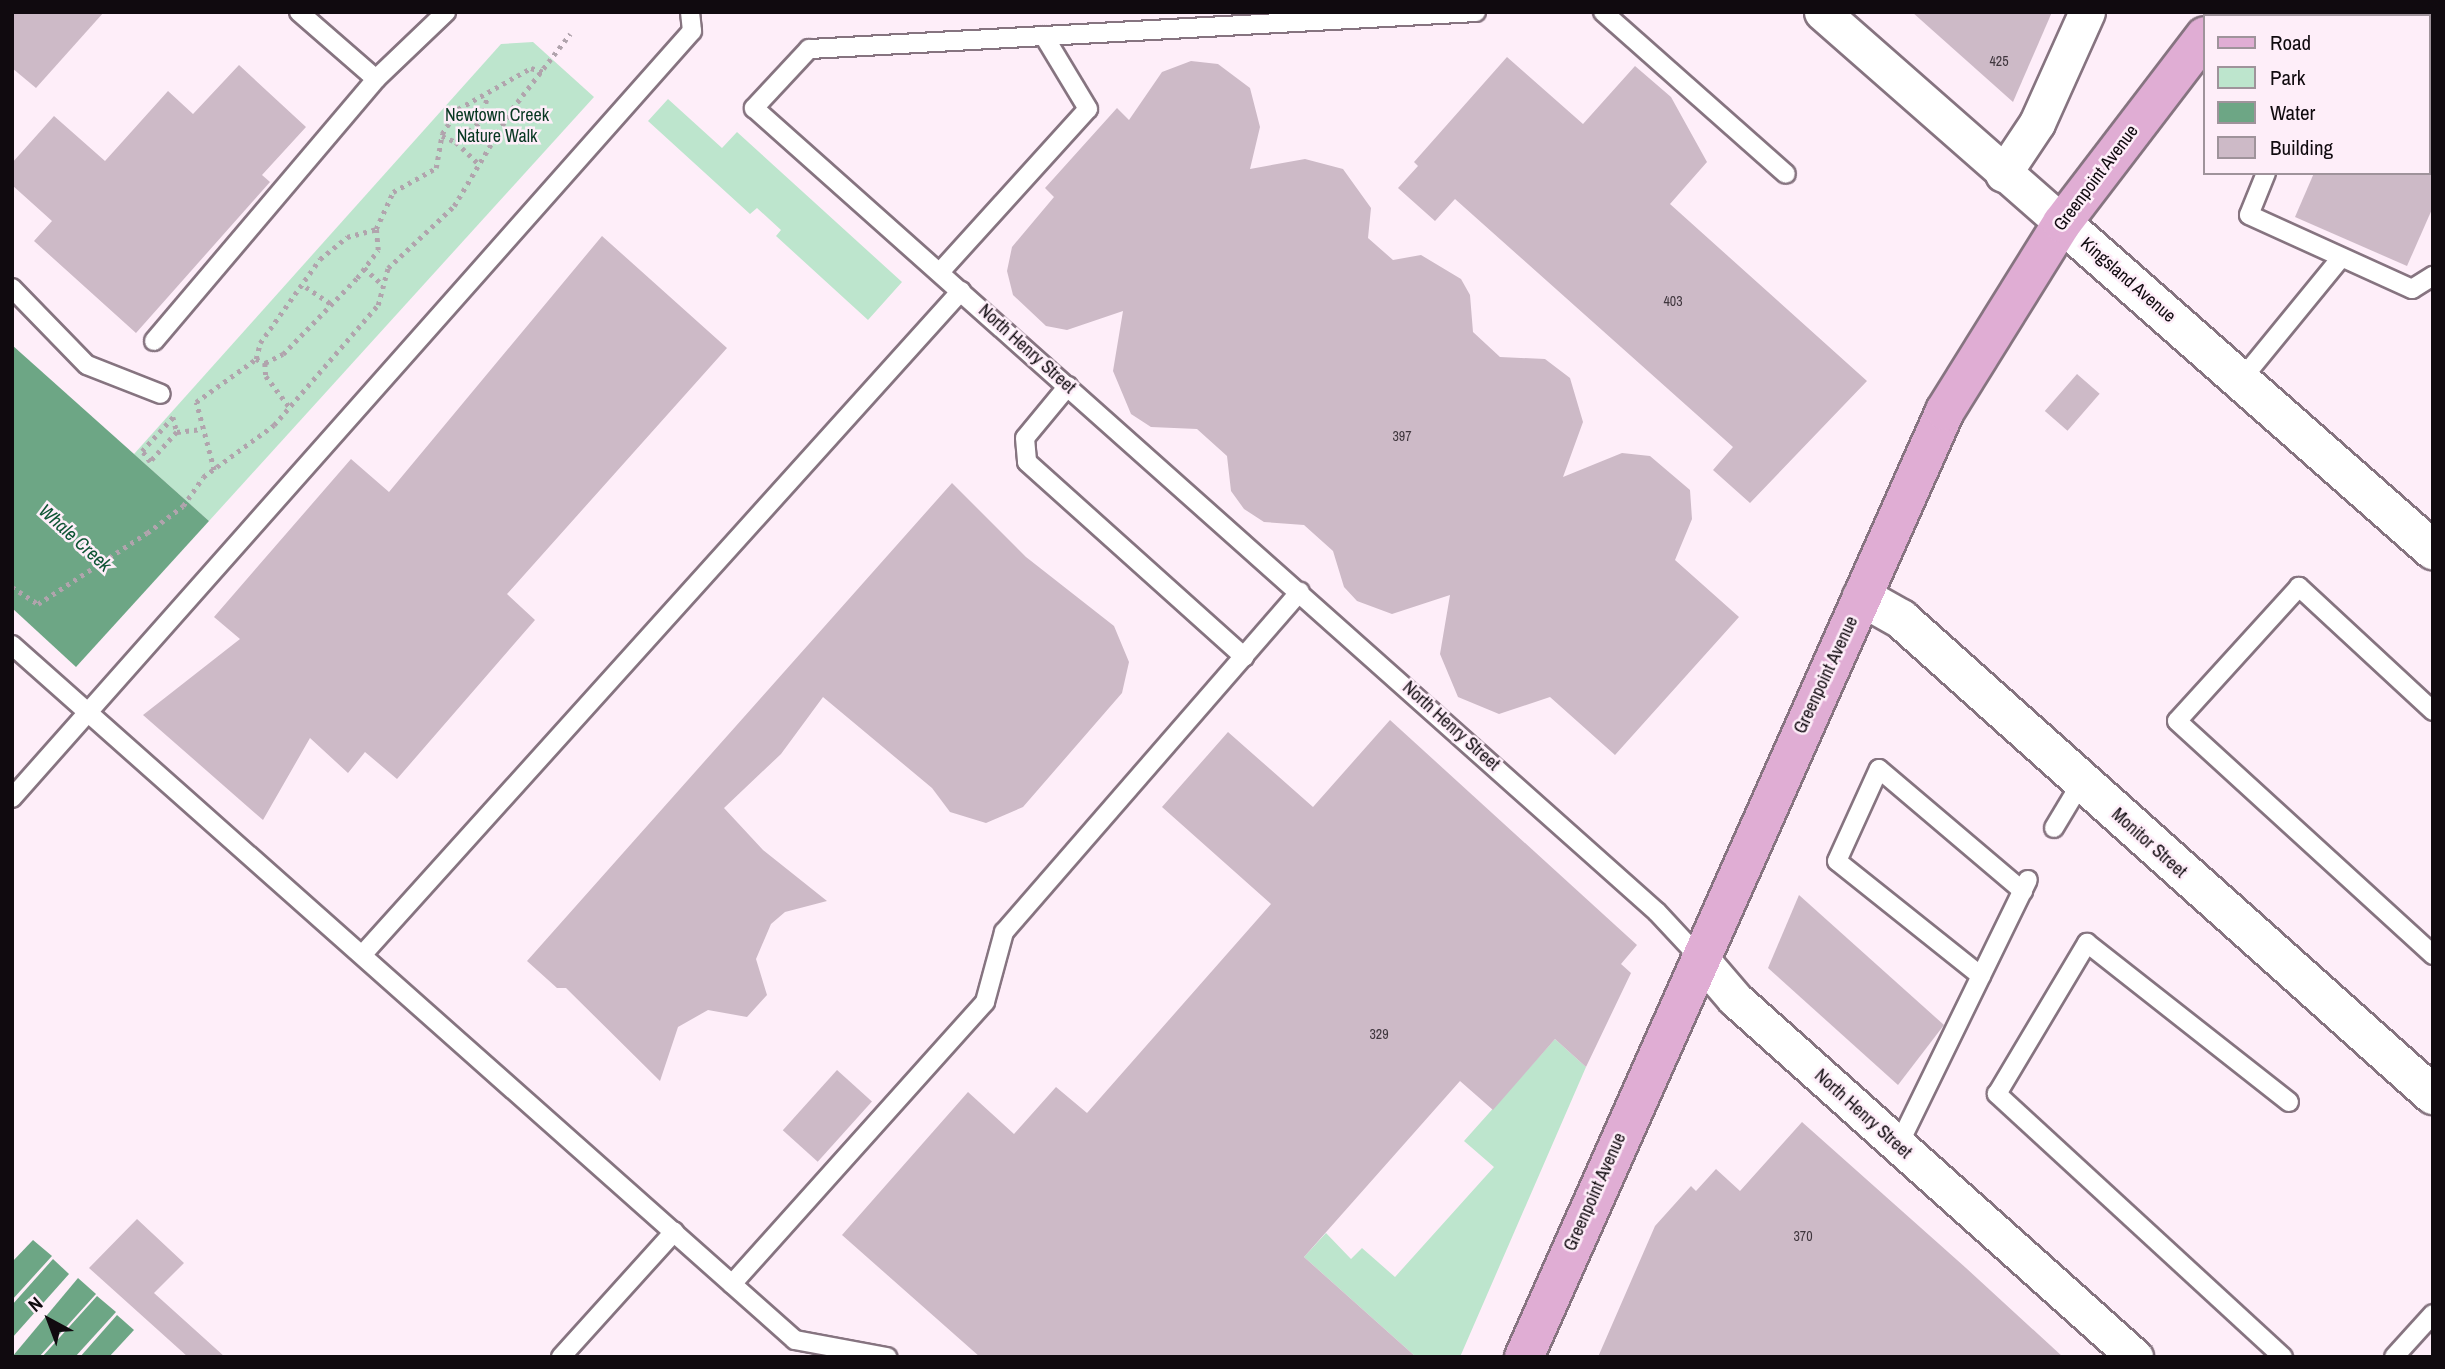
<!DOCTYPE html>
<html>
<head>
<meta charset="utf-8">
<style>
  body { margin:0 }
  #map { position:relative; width:2445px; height:1369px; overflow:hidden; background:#feeef9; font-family:"Archivo Narrow",sans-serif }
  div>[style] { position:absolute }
  .green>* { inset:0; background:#bde5cd }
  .water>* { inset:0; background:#6da685 }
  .building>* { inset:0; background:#cdbac7; transform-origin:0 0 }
  .path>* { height:4.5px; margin-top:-2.25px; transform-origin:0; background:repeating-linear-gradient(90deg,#b1a4ad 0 3.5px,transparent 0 8.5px) }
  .roads { filter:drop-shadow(2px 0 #867480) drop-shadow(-2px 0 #867480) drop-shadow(0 2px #867480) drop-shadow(0 -2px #867480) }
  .service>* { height:18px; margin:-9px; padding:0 9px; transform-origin:9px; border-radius:9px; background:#fff }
  .minor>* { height:35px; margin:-17.5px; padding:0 17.5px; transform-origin:17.5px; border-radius:17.5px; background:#fff }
  .secondary>* { height:38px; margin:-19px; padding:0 19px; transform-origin:19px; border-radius:19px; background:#fff }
  .primary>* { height:38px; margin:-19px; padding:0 19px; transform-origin:19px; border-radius:19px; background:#e0add4 }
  span { translate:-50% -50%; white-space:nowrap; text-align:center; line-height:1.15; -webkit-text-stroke:5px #feeef9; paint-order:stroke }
  .number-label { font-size:14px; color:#3f363d }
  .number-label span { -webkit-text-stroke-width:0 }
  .park-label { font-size:18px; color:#073721 }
  .street-label { font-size:18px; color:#100a0f }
  .water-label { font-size:19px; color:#0e5434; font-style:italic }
  .frame { position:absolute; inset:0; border:14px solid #100a0f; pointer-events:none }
  .legend { position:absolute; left:2203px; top:14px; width:228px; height:161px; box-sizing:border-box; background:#feeef9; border:2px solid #9f939b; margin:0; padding:9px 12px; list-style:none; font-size:21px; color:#100a0f }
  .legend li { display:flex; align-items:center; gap:14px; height:35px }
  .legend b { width:35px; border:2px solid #9f939b }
  .north { position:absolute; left:14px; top:1285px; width:70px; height:70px; -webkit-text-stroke:5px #feeef9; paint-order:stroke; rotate:319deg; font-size:19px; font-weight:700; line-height:28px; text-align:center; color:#100a0f }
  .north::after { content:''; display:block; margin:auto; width:24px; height:32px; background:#100a0f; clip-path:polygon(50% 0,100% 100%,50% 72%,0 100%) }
</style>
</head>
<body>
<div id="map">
  <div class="green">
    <div style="clip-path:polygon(533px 42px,594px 97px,209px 521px,134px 454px,501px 44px)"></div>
    <div style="clip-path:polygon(668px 99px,722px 148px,737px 132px,902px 282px,868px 320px,776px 236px,781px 230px,757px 208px,750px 214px,648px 121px)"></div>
    <div style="clip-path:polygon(1555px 1039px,1586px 1067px,1460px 1357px,1416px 1357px,1304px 1257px,1326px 1233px,1351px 1259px,1362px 1248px,1395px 1277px,1494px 1167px,1464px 1141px)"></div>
  </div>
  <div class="water">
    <div style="clip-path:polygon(12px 345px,209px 521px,76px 667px,12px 608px)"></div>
    <div style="clip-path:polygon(33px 1240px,52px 1256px,12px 1300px,12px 1262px)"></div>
    <div style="clip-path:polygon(53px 1259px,69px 1274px,12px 1338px,12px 1305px)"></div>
    <div style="clip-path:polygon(78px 1278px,96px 1294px,39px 1357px,12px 1357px)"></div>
    <div style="clip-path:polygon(97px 1296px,116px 1312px,75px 1357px,42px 1357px)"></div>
    <div style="clip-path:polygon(117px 1315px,134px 1330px,109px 1357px,80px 1357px)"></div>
  </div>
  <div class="building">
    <div style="clip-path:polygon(12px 12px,104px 12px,36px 88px,12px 68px)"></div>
    <div style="clip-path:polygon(1912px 12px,2052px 12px,2013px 102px)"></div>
    <div style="clip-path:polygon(1507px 57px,1583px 124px,1635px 66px,1671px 97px,1707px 162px,1670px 204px,1867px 381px,1750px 503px,1713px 470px,1733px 447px,1455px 199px,1435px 221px,1398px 188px,1418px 166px,1414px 162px)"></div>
    <div style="clip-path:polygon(1191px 61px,1218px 64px,1250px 88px,1260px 127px,1250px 169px,1305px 159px,1343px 169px,1371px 208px,1368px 238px,1393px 260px,1421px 255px,1461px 279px,1470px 295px,1473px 332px,1500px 357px,1545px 359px,1570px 378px,1583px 422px,1563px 477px,1622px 453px,1650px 456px,1690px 490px,1692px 519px,1675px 560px,1739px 617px,1615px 755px,1550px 697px,1499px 714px,1458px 697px,1440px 654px,1450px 595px,1392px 614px,1357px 601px,1344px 587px,1333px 551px,1304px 525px,1264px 522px,1244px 509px,1231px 491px,1227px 456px,1197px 429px,1151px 427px,1131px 414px,1113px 371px,1123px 311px,1067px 330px,1046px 326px,1013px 295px,1007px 271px,1012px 247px,1054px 197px,1045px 188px,1117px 108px,1129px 120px,1162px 72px)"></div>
    <div style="clip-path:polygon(239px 65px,306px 127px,262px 175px,270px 182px,136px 333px,34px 241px,52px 221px,12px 185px,12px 163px,54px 116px,105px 161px,168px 91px,193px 114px)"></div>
    <div style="clip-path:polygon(2314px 173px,2433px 173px,2433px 207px,2407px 266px,2295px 217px)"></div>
    <div style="clip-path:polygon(602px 236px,727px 348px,507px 594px,535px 620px,397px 779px,365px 752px,348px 773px,310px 738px,263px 820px,143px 715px,240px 639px,214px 617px,351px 459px,389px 492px)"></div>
    <div style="left:2077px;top:374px;width:30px;height:49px;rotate:41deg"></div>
    <div style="clip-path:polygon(952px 483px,1026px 557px,1114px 626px,1129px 662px,1122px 693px,1023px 807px,986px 823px,950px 812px,932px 788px,823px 697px,781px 754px,724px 808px,763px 850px,827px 901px,785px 912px,771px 924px,756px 959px,767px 995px,747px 1017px,708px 1010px,678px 1027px,660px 1081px,566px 988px,557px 988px,527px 961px)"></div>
    <div style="clip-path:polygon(1390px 720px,1637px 945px,1621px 964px,1631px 973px,1586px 1067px,1555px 1039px,1493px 1110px,1460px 1081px,1304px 1257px,1416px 1357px,980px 1357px,842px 1235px,968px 1092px,1014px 1134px,1056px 1087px,1087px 1113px,1271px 904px,1162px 807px,1228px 732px,1313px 807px)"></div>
    <div style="clip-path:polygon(1799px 895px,1944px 1025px,1898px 1085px,1768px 968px)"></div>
    <div style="left:837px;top:1070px;width:47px;height:81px;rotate:42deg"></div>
    <div style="clip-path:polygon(1802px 1122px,1966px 1268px,2063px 1357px,1598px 1357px,1655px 1226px,1691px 1186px,1696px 1191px,1716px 1169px,1740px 1191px)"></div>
    <div style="clip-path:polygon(137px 1219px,184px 1263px,154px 1293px,225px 1357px,188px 1357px,89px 1268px)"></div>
  </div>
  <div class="path">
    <div style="left:442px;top:136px;width:15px;rotate:23deg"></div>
    <div style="left:456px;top:142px;width:34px;rotate:-40deg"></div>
    <div style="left:482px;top:120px;width:25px;rotate:-78deg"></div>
    <div style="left:456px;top:142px;width:32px;rotate:44deg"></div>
    <div style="left:364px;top:268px;width:25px;rotate:42deg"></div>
    <div style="left:306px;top:287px;width:29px;rotate:34deg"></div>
    <div style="left:256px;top:359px;width:10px;rotate:24deg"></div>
    <div style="left:265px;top:363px;width:20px;rotate:-27deg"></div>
    <div style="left:283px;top:354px;width:106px;rotate:-45.8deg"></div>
    <div style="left:357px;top:278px;width:35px;rotate:-53deg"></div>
    <div style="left:378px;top:250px;width:21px;rotate:-95deg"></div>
    <div style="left:265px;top:363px;width:13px;rotate:86deg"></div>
    <div style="left:266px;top:376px;width:40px;rotate:53deg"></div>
    <div style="left:177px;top:432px;width:40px;rotate:132deg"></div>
    <div style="left:150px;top:462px;width:14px;rotate:-126deg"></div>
    <div style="left:142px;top:451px;width:46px;rotate:-47.6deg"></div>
    <div style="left:173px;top:417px;width:16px;rotate:75deg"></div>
    <div style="left:177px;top:432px;width:25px;rotate:-7deg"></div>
    <div style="left:214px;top:470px;width:70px;rotate:-104.8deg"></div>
    <div style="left:196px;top:402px;width:74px;rotate:-35.6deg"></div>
    <div style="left:256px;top:359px;width:16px;rotate:-76deg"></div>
    <div style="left:260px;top:343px;width:103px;rotate:-54.5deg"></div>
    <div style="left:320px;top:259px;width:35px;rotate:-39deg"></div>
    <div style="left:347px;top:237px;width:30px;rotate:-15deg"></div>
    <div style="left:376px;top:229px;width:41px;rotate:-65.3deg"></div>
    <div style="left:393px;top:192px;width:49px;rotate:-29.2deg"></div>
    <div style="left:436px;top:168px;width:35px;rotate:-80deg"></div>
    <div style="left:442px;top:134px;width:30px;rotate:-57deg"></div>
    <div style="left:458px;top:109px;width:84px;rotate:-29.3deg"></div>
    <div style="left:531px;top:68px;width:14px;rotate:17deg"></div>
    <div style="left:12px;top:587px;width:31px;rotate:33deg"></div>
    <div style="left:38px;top:604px;width:130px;rotate:-33.1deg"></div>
    <div style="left:147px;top:533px;width:45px;rotate:-36.9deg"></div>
    <div style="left:183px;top:506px;width:35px;rotate:-55deg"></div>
    <div style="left:203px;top:477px;width:88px;rotate:-36.2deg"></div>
    <div style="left:274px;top:425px;width:159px;rotate:-49.1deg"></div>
    <div style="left:378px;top:305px;width:38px;rotate:-75deg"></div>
    <div style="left:388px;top:268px;width:91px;rotate:-43.2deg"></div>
    <div style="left:454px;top:206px;width:113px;rotate:-59.1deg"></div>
    <div style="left:512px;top:109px;width:95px;rotate:-52.3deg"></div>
  </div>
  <div class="roads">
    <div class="service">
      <div style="left:299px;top:12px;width:102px;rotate:41deg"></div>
      <div style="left:376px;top:79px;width:97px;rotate:-43.7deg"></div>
      <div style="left:1476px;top:12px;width:668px;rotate:176.82deg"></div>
      <div style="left:809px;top:49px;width:81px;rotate:133deg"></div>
      <div style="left:754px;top:108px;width:1209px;rotate:41.68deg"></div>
      <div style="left:1657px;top:912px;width:62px;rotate:47deg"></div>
      <div style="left:1603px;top:12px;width:244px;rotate:41.5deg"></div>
      <div style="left:2365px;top:16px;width:5px;rotate:-53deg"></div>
      <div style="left:2266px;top:173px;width:45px;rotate:112deg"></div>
      <div style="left:2249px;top:215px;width:179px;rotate:24.4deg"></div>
      <div style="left:2412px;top:289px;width:25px;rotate:-32deg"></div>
      <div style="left:940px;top:272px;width:220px;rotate:-47.8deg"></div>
      <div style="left:1088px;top:109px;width:85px;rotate:-121.1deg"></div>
      <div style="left:12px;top:288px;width:107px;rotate:45.8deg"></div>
      <div style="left:87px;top:365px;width:79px;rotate:21.4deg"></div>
      <div style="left:154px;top:341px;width:343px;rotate:-49.7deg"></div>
      <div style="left:2241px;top:380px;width:156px;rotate:-50.7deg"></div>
      <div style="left:1068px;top:386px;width:67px;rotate:129.6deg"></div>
      <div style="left:1025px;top:438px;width:24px;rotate:85deg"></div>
      <div style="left:1027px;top:462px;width:292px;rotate:41.9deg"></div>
      <div style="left:12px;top:645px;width:1047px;rotate:41.59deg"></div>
      <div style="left:795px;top:1340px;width:94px;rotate:10.5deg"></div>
      <div style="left:2433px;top:711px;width:183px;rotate:-137.2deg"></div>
      <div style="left:2299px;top:587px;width:181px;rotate:132.3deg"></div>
      <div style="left:2177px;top:721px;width:347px;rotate:42.4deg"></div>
      <div style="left:12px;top:798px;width:1025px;rotate:-48.44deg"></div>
      <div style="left:692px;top:31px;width:19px;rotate:-96deg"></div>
      <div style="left:2054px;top:828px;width:52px;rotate:-59deg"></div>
      <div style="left:363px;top:954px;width:893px;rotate:-47.95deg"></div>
      <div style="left:1981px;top:976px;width:184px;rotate:-141.4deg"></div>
      <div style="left:1837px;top:861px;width:101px;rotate:-65.5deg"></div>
      <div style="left:1879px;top:769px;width:189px;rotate:40.3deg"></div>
      <div style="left:1898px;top:1146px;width:296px;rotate:-64deg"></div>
      <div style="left:732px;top:1284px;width:379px;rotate:-48.1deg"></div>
      <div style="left:985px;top:1002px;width:73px;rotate:-74.8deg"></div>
      <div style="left:1004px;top:932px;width:451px;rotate:-49deg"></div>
      <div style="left:561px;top:1357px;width:169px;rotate:-47.9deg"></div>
      <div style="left:2283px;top:1357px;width:389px;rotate:-137.4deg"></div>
      <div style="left:1997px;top:1094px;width:176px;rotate:-59.2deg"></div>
      <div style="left:2087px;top:943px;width:257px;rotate:38.2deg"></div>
      <div style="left:2394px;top:1357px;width:58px;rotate:-47.8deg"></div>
    </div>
    <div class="minor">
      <div style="left:1822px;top:12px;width:320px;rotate:41.3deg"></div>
      <div style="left:2003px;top:174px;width:61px;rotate:-56.3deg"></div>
      <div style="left:2037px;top:123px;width:122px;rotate:-65.8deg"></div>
      <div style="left:1699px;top:957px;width:55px;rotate:49.4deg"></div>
      <div style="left:1735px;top:999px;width:537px;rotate:41.83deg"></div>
    </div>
    <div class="secondary">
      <div style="left:2062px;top:223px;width:495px;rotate:41.4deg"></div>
      <div style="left:1862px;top:597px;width:45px;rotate:29.4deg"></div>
      <div style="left:1901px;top:619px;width:714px;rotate:41.82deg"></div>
    </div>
    <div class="primary">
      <div style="left:1524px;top:1357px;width:1035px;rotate:-66.01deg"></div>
      <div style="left:1945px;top:411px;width:221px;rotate:-58.1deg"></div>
      <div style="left:2062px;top:223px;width:235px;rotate:-52.6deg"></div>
    </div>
  </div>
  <div class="number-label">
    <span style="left:1999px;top:61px">425</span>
    <span style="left:1673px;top:301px">403</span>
    <span style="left:1402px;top:436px">397</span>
    <span style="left:1379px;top:1034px">329</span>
    <span style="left:1803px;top:1236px">370</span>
  </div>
  <div class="park-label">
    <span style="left:497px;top:126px">Newtown Creek<br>Nature Walk</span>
  </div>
  <div class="street-label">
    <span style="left:2096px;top:178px;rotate:-53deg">Greenpoint Avenue</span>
    <span style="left:2128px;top:280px;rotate:41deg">Kingsland Avenue</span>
    <span style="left:1027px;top:349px;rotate:42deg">North Henry Street</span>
    <span style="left:1826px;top:675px;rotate:-65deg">Greenpoint Avenue</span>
    <span style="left:1451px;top:726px;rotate:42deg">North Henry Street</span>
    <span style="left:2149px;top:843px;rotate:42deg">Monitor Street</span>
    <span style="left:1863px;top:1114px;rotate:42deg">North Henry Street</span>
    <span style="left:1595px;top:1192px;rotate:-66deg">Greenpoint Avenue</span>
  </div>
  <div class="water-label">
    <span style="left:75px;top:538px;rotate:42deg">Whale Creek</span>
  </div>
  <div class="frame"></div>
  <ul class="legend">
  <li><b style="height:9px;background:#e0add4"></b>Road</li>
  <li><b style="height:19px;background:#bde5cd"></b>Park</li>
  <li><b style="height:19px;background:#6da685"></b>Water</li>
  <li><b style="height:19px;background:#cdbac7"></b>Building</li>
  </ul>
  <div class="north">N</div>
</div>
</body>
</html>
